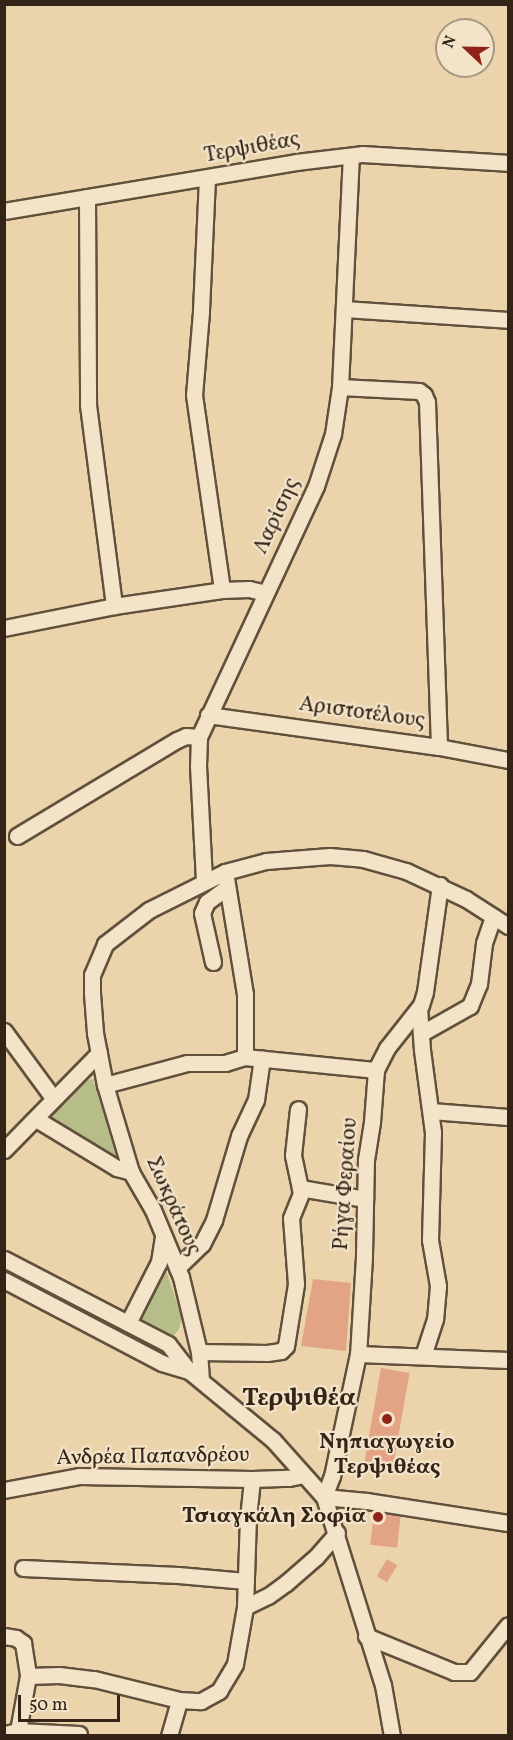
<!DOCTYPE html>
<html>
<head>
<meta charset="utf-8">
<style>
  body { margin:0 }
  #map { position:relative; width:513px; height:1740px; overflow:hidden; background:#ebd4ac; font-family:Vollkorn,serif }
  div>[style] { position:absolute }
  .green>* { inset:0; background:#b7bd89 }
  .building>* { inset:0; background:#e3a486; transform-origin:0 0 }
  .roads { filter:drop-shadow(2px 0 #61503c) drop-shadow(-2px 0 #61503c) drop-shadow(0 2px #61503c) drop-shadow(0 -2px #61503c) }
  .minor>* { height:15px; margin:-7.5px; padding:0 7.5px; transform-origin:7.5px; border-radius:7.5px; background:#f2e3c9 }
  .dots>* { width:16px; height:16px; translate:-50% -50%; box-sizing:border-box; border:3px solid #f2e3c9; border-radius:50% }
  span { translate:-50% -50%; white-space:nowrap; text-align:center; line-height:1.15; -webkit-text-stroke:4.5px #f2e3c9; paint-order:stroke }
  .street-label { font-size:22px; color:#332417 }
  .poi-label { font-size:22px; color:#332417; font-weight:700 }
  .right { translate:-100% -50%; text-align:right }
  .quarter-label { font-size:26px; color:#332417; font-weight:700 }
  .frame { position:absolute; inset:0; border:6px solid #332417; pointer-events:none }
  .north { position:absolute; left:435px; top:18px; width:60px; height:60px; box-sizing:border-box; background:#f2e3c9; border:2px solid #a69782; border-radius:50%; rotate:292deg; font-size:16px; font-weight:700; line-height:24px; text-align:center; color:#332417 }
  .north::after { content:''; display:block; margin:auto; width:21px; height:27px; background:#8f2418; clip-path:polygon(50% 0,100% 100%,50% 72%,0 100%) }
  .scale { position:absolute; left:18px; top:1695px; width:102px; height:27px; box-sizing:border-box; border:3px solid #332417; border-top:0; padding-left:8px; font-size:18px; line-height:21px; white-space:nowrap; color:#332417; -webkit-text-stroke:4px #f2e3c9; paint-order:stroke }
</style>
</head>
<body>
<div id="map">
  <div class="green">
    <div style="clip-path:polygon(93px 1079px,117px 1159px,48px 1120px,88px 1080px)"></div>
    <div style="clip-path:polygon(163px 1262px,182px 1317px,179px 1329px,172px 1338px,137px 1318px)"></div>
    <div style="clip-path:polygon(4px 1265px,168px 1355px,166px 1358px,5px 1269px)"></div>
  </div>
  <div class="building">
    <div style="clip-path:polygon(313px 1279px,351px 1283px,346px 1351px,301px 1346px)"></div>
    <div style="left:381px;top:1368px;width:29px;height:97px;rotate:10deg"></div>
    <div style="left:374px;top:1510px;width:27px;height:35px;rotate:6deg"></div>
    <div style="left:387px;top:1559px;width:12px;height:20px;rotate:31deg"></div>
  </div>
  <div class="roads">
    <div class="minor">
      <div style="left:207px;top:178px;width:134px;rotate:92.6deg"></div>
      <div style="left:201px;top:312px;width:83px;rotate:94.8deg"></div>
      <div style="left:194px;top:395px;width:197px;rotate:81.8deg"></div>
      <div style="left:87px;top:197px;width:208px;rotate:89.7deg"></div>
      <div style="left:88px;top:405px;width:203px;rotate:82.6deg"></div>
      <div style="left:4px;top:211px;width:296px;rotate:-9.5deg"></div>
      <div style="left:296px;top:162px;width:66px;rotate:-6.9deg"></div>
      <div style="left:362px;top:154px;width:146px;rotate:3.5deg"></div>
      <div style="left:344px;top:309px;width:164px;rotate:3.8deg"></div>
      <div style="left:340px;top:387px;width:79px;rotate:2.9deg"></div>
      <div style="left:419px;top:391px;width:6px;rotate:39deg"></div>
      <div style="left:424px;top:395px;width:8px;rotate:67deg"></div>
      <div style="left:427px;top:402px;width:345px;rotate:88deg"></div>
      <div style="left:4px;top:628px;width:112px;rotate:-11.3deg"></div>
      <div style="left:114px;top:606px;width:109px;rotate:-8.4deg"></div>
      <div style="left:222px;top:590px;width:27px;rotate:-2deg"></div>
      <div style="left:249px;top:589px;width:17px;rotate:13deg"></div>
      <div style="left:208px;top:715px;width:233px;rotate:7.9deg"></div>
      <div style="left:439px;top:747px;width:70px;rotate:10.7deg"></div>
      <div style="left:17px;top:836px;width:187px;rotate:-31deg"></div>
      <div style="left:177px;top:740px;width:10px;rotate:-24deg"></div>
      <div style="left:186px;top:736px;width:13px;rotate:4deg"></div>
      <div style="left:225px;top:872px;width:124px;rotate:80.7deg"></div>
      <div style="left:245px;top:994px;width:63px;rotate:90deg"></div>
      <div style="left:204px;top:880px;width:114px;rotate:-93deg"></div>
      <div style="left:198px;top:766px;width:29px;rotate:-88deg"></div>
      <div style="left:199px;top:737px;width:277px;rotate:-65deg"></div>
      <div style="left:316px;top:486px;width:55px;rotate:-71.9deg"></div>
      <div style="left:333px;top:434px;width:48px;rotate:-81.5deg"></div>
      <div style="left:340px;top:387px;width:231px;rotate:-87.3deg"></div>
      <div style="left:440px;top:885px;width:108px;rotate:98deg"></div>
      <div style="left:425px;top:992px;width:14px;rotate:107deg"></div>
      <div style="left:421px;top:1005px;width:55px;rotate:128.3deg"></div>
      <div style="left:387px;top:1048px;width:25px;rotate:117deg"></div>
      <div style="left:376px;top:1070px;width:52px;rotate:94.4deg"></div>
      <div style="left:372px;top:1122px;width:37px;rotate:99deg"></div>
      <div style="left:366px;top:1159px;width:98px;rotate:91.2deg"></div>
      <div style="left:364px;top:1257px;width:97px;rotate:93.5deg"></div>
      <div style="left:358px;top:1354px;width:125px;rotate:102deg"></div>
      <div style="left:332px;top:1476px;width:22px;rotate:111deg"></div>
      <div style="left:324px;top:1497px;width:43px;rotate:5.3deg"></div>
      <div style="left:367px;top:1501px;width:143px;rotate:8.9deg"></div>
      <div style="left:213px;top:962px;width:50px;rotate:-102.7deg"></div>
      <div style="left:202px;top:913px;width:12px;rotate:-66deg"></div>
      <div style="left:207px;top:902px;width:24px;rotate:-36deg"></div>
      <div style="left:419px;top:1008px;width:42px;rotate:85.9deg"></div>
      <div style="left:422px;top:1050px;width:83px;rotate:82.4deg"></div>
      <div style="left:433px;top:1132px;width:108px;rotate:91.6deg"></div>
      <div style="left:430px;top:1240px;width:47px;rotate:80.1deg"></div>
      <div style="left:438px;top:1286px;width:33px;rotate:95deg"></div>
      <div style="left:435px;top:1319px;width:39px;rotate:108deg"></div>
      <div style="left:4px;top:1031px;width:84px;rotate:53.7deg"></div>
      <div style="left:422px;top:1033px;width:55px;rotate:-29.4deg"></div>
      <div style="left:470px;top:1006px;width:24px;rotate:-68deg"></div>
      <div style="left:479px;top:984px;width:41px;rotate:-83deg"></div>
      <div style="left:484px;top:943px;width:28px;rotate:-71deg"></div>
      <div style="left:105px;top:1085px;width:85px;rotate:-15deg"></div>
      <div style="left:187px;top:1063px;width:38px"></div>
      <div style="left:225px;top:1063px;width:21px;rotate:-17deg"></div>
      <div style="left:245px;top:1057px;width:132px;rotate:5.7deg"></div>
      <div style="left:431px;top:1111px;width:77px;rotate:4.5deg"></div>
      <div style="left:36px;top:1119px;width:95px;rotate:31.2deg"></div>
      <div style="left:117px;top:1168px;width:15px;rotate:16deg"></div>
      <div style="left:4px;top:1150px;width:136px;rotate:-45.6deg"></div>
      <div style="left:300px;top:1188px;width:66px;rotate:9.6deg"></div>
      <div style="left:4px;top:1259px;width:185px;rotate:27.4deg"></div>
      <div style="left:168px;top:1344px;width:34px;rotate:52deg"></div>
      <div style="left:189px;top:1371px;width:109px;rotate:39.4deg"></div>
      <div style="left:273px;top:1440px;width:76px;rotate:48.2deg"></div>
      <div style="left:324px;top:1497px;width:197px;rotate:72.6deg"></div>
      <div style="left:383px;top:1685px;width:52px;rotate:80deg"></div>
      <div style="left:177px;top:1268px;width:35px;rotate:-44deg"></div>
      <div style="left:202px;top:1244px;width:27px;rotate:-63deg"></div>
      <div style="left:214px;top:1220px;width:88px;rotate:-73.4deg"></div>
      <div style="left:239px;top:1136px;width:40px;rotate:-65deg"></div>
      <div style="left:256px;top:1100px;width:42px;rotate:-81.9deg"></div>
      <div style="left:4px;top:1280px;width:178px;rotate:27.7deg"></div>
      <div style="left:162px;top:1363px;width:28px;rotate:17deg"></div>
      <div style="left:128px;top:1323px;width:68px;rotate:-63.1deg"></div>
      <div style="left:159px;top:1262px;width:24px;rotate:-81deg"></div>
      <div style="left:199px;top:1352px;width:68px;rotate:0.8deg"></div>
      <div style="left:267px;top:1353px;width:14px;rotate:-8deg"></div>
      <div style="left:281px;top:1351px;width:7px;rotate:-45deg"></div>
      <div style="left:286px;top:1346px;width:63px;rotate:-80.8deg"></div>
      <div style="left:296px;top:1284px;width:66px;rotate:-94.3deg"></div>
      <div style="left:291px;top:1218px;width:27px;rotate:-68deg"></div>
      <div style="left:301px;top:1193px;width:39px;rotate:-102deg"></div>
      <div style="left:293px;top:1155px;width:46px;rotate:-83.8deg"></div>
      <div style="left:358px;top:1354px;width:150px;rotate:2.3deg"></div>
      <div style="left:201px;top:1380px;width:28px;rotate:-94deg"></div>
      <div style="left:199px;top:1352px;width:77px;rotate:-103.5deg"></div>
      <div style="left:181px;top:1277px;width:73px;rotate:-112.7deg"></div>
      <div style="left:153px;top:1210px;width:44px;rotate:-120.1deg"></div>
      <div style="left:131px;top:1172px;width:91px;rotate:-106.6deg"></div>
      <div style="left:105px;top:1085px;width:53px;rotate:-100.9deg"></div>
      <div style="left:95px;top:1033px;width:40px;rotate:-94.3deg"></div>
      <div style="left:92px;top:993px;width:18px;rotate:-90deg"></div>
      <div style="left:92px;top:975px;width:34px;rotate:-67deg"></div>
      <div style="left:105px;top:944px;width:56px;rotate:-37.7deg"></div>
      <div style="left:149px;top:910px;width:85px;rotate:-26.6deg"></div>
      <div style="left:225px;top:872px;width:42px;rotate:-15deg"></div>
      <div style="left:266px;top:861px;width:64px;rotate:-4.5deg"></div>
      <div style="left:330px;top:856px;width:33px;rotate:5deg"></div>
      <div style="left:363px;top:859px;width:45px;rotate:15.6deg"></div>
      <div style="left:406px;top:871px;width:66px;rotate:25deg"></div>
      <div style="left:466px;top:899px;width:50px;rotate:32.7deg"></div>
      <div style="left:4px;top:1490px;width:76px;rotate:-10.6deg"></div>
      <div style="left:79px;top:1476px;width:173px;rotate:1deg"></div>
      <div style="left:252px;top:1479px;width:37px;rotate:-2deg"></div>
      <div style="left:289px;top:1478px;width:14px;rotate:-12deg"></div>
      <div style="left:23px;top:1568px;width:155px;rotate:2.6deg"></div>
      <div style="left:178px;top:1575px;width:68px;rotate:5deg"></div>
      <div style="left:245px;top:1607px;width:25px;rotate:-26deg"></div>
      <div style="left:268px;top:1596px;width:22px;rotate:-36deg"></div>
      <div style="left:286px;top:1583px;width:40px;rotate:-41deg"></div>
      <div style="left:316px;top:1557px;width:32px;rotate:-49deg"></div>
      <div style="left:4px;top:1636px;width:12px;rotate:9deg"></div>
      <div style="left:16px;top:1638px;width:9px;rotate:36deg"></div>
      <div style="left:23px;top:1643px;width:33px;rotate:81deg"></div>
      <div style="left:366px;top:1636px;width:95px;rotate:22.2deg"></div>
      <div style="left:454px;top:1672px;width:16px"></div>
      <div style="left:470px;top:1672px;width:60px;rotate:-51deg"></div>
      <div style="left:18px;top:1731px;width:61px;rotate:2.8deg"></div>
      <div style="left:4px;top:1734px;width:14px;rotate:-12deg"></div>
      <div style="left:18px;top:1731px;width:56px;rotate:-79.7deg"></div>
      <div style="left:28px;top:1676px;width:31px;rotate:-2deg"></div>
      <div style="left:59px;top:1675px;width:35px;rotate:7deg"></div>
      <div style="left:94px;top:1679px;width:88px;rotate:13.9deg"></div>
      <div style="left:179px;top:1700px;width:22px;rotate:3deg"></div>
      <div style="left:201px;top:1701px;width:21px;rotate:-29deg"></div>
      <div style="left:219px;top:1691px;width:31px;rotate:-59deg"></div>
      <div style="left:235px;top:1664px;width:58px;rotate:-80deg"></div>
      <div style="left:245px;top:1607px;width:89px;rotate:-88.1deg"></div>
      <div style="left:248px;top:1518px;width:39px;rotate:-84deg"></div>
      <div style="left:169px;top:1736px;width:37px;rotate:-74deg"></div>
    </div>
  </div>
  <div class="dots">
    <div style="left:387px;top:1419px;background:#8f2418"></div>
    <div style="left:378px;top:1517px;background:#8f2418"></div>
  </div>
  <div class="street-label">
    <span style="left:252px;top:148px;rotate:-10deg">Τερψιθέας</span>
    <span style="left:277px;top:516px;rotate:-65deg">Λαρίσης</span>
    <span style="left:362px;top:713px;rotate:8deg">Αριστοτέλους</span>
    <span style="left:346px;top:1184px;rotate:-86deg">Ρήγα Φεραίου</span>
    <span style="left:173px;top:1206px;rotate:66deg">Σωκράτους</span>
    <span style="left:153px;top:1457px;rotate:-1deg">Ανδρέα Παπανδρέου</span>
  </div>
  <div class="poi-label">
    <span style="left:387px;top:1455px">Νηπιαγωγείο<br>Τερψιθέας</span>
    <span class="right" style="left:366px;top:1517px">Τσιαγκάλη Σοφία</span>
  </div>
  <div class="quarter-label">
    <span style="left:299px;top:1399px">Τερψιθέα</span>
  </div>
  <div class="frame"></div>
  <div class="north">N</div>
  <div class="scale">50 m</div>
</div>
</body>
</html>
